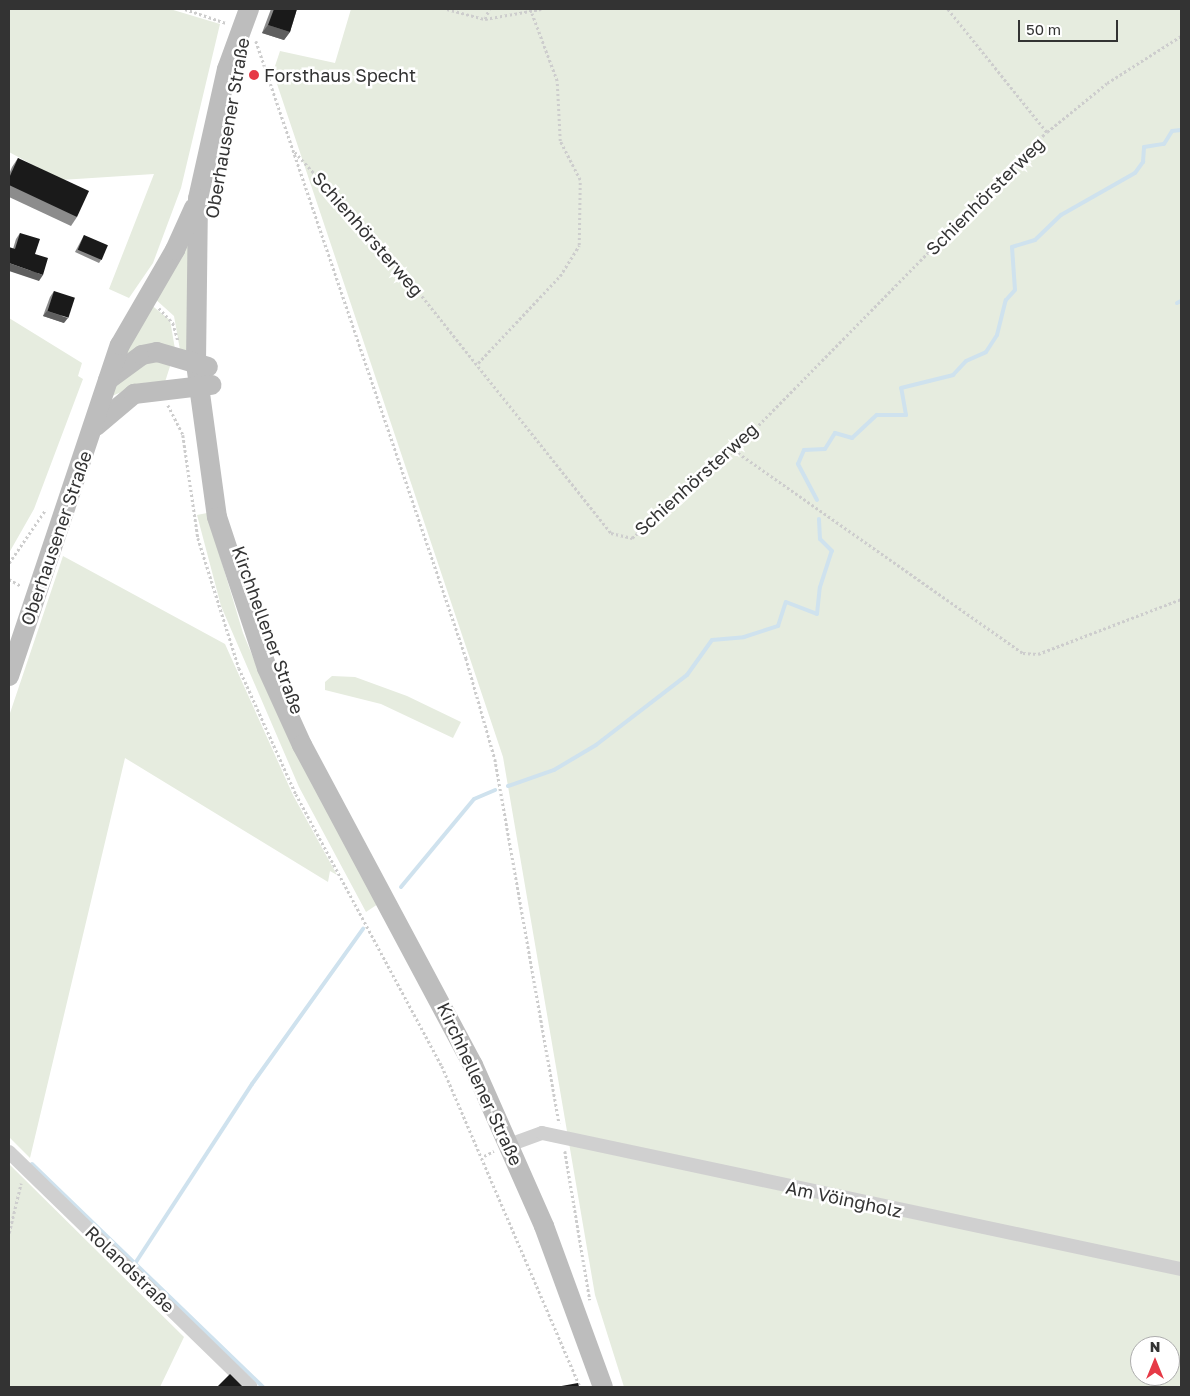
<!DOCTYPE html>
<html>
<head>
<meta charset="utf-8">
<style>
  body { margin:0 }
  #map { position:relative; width:1190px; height:1396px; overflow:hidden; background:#fff; font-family:"Golos Text",sans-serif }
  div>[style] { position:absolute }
  .green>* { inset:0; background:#e6ecdf }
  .stream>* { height:4px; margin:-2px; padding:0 2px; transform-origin:2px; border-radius:2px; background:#cfe2ee }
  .path>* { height:2.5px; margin-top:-1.25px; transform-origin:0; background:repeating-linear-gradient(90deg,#cdcdcd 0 2.5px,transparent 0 5px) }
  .street>* { height:14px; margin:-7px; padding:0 7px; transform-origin:7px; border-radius:7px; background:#d0d0d0 }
  .secondary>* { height:20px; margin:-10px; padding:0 10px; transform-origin:10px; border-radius:10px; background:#bdbdbd }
  .wall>* { inset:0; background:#8c8c8c }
  .shaded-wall>* { inset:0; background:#5f5f5f }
  .building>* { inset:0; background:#1a1a1a; transform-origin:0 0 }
  .dots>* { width:14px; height:14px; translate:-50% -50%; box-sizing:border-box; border:2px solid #fff; border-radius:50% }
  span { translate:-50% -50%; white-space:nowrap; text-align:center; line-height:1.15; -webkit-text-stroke:5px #fff; paint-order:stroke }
  .poi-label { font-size:18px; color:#333 }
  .left { translate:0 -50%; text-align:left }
  .street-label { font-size:18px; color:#333 }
  .frame { position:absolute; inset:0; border:10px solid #333; pointer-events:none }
  .north { position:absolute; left:1130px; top:1336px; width:50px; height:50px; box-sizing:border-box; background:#fff; border:1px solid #adadad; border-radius:50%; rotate:0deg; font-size:14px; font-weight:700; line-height:20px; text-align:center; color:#333 }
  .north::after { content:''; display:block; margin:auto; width:18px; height:22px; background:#e63946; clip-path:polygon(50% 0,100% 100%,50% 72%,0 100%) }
  .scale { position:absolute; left:1018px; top:20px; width:100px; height:22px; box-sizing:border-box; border:2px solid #333; border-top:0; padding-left:6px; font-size:15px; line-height:18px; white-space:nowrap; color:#333; -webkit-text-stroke:4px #fff; paint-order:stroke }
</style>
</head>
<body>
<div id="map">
  <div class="green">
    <div style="clip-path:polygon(9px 9px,170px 9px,220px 24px,181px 188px,153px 263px,129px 298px,109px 289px,154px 174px,61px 180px,9px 152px)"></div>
    <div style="clip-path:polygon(evenodd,351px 9px,1181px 9px,1181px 1387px,624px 1387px,595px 1295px,503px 757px,273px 72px,280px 51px,335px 63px,351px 9px,1140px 1346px,1170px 1346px,1170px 1376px,1140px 1376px,1140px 1346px)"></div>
    <div style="clip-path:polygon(188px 239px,188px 351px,180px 350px,174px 316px,154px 298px)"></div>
    <div style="clip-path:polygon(150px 304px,170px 320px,175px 349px,122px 360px)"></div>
    <div style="clip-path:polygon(9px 318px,82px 363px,78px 376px,83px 379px,34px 509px,9px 553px)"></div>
    <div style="clip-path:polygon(172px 360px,165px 382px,143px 383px,112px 396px,110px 390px,138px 364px)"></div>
    <div style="clip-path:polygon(207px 513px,243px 633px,267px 691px,378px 904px,366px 912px,299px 787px,221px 606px,197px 515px)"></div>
    <div style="clip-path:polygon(63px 556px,225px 644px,293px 795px,337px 875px,330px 871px,328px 882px,125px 758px,30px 1158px,9px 1137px,9px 716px)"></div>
    <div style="clip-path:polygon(332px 676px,355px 677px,407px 696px,461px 722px,453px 738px,381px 704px,325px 690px,325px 682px)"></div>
    <div style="clip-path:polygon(9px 1164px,184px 1337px,160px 1387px,9px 1387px)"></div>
  </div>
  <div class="stream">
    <div style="left:1177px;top:303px;width:4px;rotate:-27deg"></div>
    <div style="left:817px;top:500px;width:41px;rotate:-117.8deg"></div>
    <div style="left:798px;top:464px;width:15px;rotate:-67deg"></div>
    <div style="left:804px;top:450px;width:21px;rotate:-3deg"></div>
    <div style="left:825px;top:449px;width:19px;rotate:-58deg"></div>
    <div style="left:835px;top:433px;width:18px;rotate:16deg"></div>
    <div style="left:852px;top:438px;width:34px;rotate:-43deg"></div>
    <div style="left:877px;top:415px;width:29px"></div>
    <div style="left:906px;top:415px;width:27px;rotate:-100deg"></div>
    <div style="left:901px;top:388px;width:54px;rotate:-14deg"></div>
    <div style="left:953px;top:375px;width:19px;rotate:-47deg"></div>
    <div style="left:966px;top:361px;width:22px;rotate:-24deg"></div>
    <div style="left:986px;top:352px;width:20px;rotate:-57deg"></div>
    <div style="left:997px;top:335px;width:36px;rotate:-76deg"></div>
    <div style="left:1006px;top:300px;width:13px;rotate:-48deg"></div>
    <div style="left:1015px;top:290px;width:43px;rotate:-94deg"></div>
    <div style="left:1012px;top:247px;width:24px;rotate:-17deg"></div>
    <div style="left:1035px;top:240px;width:36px;rotate:-44deg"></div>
    <div style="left:1061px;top:215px;width:85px;rotate:-29.6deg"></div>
    <div style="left:1135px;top:173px;width:14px;rotate:-54deg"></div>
    <div style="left:1143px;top:162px;width:15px;rotate:-86deg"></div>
    <div style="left:1144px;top:147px;width:20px;rotate:-9deg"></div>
    <div style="left:1164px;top:144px;width:15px;rotate:-58deg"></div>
    <div style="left:1172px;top:131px;width:9px;rotate:-6deg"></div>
    <div style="left:508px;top:786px;width:49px;rotate:-19.2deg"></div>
    <div style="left:554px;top:770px;width:49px;rotate:-30.8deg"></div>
    <div style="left:596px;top:745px;width:115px;rotate:-37.6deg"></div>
    <div style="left:687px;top:675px;width:43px;rotate:-54.5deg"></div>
    <div style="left:712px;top:640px;width:32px;rotate:-5deg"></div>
    <div style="left:744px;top:637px;width:36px;rotate:-18deg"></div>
    <div style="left:778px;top:626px;width:25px;rotate:-72deg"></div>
    <div style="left:786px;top:602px;width:33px;rotate:21deg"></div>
    <div style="left:817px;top:614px;width:27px;rotate:-84deg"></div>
    <div style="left:820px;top:587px;width:38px;rotate:-72deg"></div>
    <div style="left:832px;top:551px;width:17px;rotate:-135deg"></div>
    <div style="left:820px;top:539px;width:20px;rotate:-93deg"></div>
    <div style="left:401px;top:887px;width:114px;rotate:-50.3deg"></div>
    <div style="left:474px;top:799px;width:23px;rotate:-23deg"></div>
    <div style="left:32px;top:1164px;width:321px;rotate:44deg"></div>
    <div style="left:136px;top:1262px;width:212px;rotate:-56.9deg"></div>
    <div style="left:252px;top:1084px;width:191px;rotate:-54.4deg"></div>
  </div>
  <div class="path">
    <div style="left:185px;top:9px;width:43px;rotate:18.9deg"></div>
    <div style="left:447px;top:9px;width:39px;rotate:15deg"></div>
    <div style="left:485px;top:19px;width:57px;rotate:-10.1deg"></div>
    <div style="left:948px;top:9px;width:158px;rotate:51.2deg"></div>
    <div style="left:485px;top:19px;width:11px;rotate:-68deg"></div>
    <div style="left:256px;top:41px;width:652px;rotate:71.2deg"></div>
    <div style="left:466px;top:658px;width:105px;rotate:74deg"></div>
    <div style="left:495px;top:759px;width:370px;rotate:80deg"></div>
    <div style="left:295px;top:152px;width:147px;rotate:47.8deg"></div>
    <div style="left:394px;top:261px;width:348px;rotate:51.4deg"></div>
    <div style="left:611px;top:533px;width:22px;rotate:13deg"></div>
    <div style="left:632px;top:538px;width:135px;rotate:-40.8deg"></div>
    <div style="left:734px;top:450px;width:446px;rotate:-45.5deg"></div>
    <div style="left:1047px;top:132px;width:77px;rotate:-39.2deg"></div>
    <div style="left:1107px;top:83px;width:88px;rotate:-32.4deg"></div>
    <div style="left:159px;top:308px;width:21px;rotate:47deg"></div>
    <div style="left:173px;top:323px;width:19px;rotate:74deg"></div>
    <div style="left:478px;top:363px;width:120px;rotate:-46.7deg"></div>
    <div style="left:560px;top:276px;width:36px;rotate:-58deg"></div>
    <div style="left:579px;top:245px;width:65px;rotate:-89.1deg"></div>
    <div style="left:580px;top:180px;width:44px;rotate:-117.1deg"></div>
    <div style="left:560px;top:141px;width:60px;rotate:-92.9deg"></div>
    <div style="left:557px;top:81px;width:72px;rotate:-110.5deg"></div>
    <div style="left:168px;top:405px;width:34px;rotate:63deg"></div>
    <div style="left:183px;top:435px;width:104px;rotate:81.7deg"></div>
    <div style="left:198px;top:538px;width:136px;rotate:72.5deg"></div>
    <div style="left:239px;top:668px;width:138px;rotate:65.7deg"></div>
    <div style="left:296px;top:794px;width:309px;rotate:61.8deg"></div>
    <div style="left:442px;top:1066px;width:349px;rotate:66.7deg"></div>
    <div style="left:734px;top:450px;width:353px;rotate:35.1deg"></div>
    <div style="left:1023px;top:653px;width:15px;rotate:4deg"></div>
    <div style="left:1038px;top:654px;width:153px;rotate:-21deg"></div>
    <div style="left:9px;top:563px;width:65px;rotate:-55.6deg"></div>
    <div style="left:9px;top:579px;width:14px;rotate:30deg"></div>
    <div style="left:565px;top:1151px;width:151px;rotate:80.5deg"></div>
    <div style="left:484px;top:1156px;width:11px;rotate:-27deg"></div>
    <div style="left:9px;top:1233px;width:51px;rotate:-76.5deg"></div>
  </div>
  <div class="street">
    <div style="left:509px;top:1145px;width:35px;rotate:-20deg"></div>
    <div style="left:542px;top:1133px;width:653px;rotate:12.02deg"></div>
    <div style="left:9px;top:1152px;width:337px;rotate:44.2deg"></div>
  </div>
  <div class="secondary">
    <div style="left:249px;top:9px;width:64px;rotate:110.1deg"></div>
    <div style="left:227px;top:69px;width:133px;rotate:102.6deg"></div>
    <div style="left:198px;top:199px;width:165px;rotate:90.7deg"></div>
    <div style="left:196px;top:364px;width:154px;rotate:82.2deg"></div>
    <div style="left:217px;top:517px;width:159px;rotate:71.7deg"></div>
    <div style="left:267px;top:668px;width:85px;rotate:65.6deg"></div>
    <div style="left:302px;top:745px;width:363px;rotate:61.9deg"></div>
    <div style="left:473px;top:1065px;width:176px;rotate:66.2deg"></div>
    <div style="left:544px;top:1226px;width:171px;rotate:69.9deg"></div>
    <div style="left:108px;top:380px;width:42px;rotate:-36.3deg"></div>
    <div style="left:142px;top:355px;width:15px;rotate:-11deg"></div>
    <div style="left:157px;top:352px;width:53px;rotate:16.4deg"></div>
    <div style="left:96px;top:426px;width:50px;rotate:-40.1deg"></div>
    <div style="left:134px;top:394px;width:78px;rotate:-6.7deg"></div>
    <div style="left:9px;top:676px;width:349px;rotate:-71.5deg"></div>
    <div style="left:120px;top:345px;width:110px;rotate:-59.9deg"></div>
    <div style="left:175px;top:250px;width:46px;rotate:-65.7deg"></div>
  </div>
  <div class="wall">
    <div style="clip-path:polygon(271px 9px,297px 9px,290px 32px,284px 40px,262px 33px)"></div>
    <div style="clip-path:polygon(18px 158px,77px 217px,71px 226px,9px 197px,9px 174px,12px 167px)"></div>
    <div style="clip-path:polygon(20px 233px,35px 254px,39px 281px,13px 249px,16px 239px)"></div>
    <div style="clip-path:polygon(84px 235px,101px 260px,99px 263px,75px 252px)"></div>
    <div style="clip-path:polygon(54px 291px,64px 323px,43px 316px,50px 297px)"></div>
  </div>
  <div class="shaded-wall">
    <div style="clip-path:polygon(268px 25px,290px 32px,284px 40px,262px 33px)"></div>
    <div style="clip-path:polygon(9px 263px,43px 275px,39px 281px,9px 271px)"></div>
    <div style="clip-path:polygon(47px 311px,68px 318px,64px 323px,43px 316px)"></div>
  </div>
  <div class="building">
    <div style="clip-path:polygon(274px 9px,297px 9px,290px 32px,268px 25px)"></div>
    <div style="clip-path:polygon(18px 158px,89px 191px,77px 217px,9px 185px,9px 178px)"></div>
    <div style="clip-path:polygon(20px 233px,40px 239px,35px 254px,48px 258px,43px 275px,9px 263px,9px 247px,15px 249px)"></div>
    <div style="left:84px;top:235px;width:26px;height:16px;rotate:23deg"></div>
    <div style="left:54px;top:291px;width:22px;height:21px;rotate:18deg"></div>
    <div style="clip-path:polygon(230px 1374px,243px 1387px,217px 1387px)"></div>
    <div style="clip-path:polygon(578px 1383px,579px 1387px,556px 1387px)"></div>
  </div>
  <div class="dots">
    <div style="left:254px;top:75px;background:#e63946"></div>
  </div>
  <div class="poi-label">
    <span class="left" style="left:264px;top:75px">Forsthaus Specht</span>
  </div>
  <div class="street-label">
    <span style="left:227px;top:128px;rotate:-80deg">Oberhausener Straße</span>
    <span style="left:985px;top:196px;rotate:-45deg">Schienhörsterweg</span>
    <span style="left:368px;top:234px;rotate:49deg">Schienhörsterweg</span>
    <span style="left:696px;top:479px;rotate:-42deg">Schienhörsterweg</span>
    <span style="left:56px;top:538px;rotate:-71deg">Oberhausener Straße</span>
    <span style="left:268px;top:630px;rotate:70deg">Kirchhellener Straße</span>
    <span style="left:480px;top:1084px;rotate:65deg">Kirchhellener Straße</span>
    <span style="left:844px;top:1199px;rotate:12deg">Am Vöingholz</span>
    <span style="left:130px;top:1269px;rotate:44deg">Rolandstraße</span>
  </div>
  <div class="frame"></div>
  <div class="north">N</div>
  <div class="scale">50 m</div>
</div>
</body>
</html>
